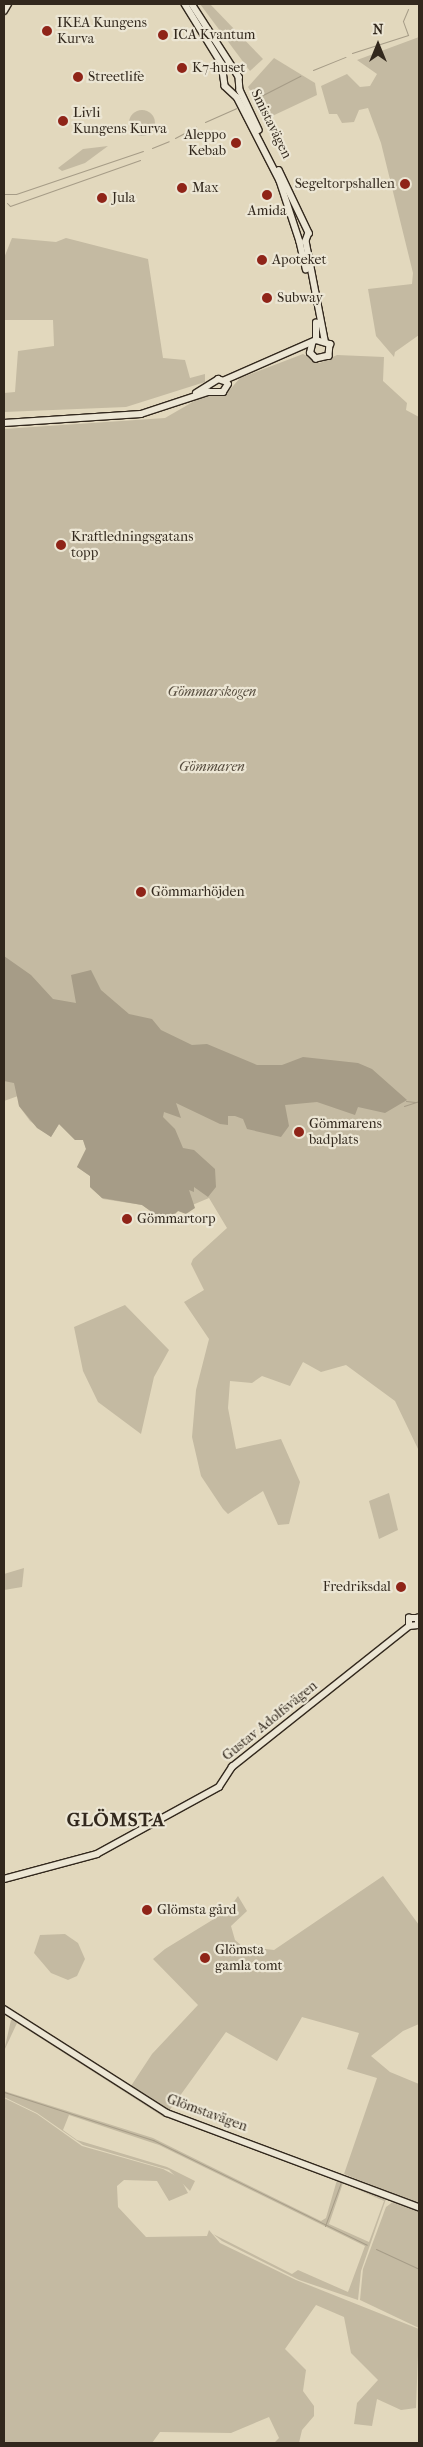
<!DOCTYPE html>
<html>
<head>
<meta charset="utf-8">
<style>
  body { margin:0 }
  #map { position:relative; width:423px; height:2447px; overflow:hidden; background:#e2d8bd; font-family:"IM FELL French Canon",serif }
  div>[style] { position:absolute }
  .green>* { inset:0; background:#c4baa2 }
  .round { border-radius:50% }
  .water>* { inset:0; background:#a69c87 }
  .stream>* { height:1px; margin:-0.5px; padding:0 0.5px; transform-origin:0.5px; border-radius:0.5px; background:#a69c87 }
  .roads { filter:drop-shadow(1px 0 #32281d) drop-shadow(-1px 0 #32281d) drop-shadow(0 1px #32281d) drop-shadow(0 -1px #32281d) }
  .secondary>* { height:5.5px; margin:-2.75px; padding:0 2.75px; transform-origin:2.75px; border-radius:2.75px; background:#ece6d4 }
  .dots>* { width:14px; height:14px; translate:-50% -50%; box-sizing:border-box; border:2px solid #ece6d4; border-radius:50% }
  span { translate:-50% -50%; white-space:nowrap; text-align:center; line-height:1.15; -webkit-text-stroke:4.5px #ece6d4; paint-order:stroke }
  .poi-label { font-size:14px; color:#32281d }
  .left { translate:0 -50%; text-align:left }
  .right { translate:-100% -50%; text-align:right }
  .street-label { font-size:14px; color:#32281d }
  .park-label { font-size:14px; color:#564c3e; font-style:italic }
  .district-label { font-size:19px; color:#32281d; font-weight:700; letter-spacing:1px }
  .frame { position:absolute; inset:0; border:5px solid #32281d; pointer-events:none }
  .north { position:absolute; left:353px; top:20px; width:50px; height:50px; -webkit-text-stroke:4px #ece6d4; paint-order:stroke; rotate:0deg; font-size:14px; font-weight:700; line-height:20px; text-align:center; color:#32281d }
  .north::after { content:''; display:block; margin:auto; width:18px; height:22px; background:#32281d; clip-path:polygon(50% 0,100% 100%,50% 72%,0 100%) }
</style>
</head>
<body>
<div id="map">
  <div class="green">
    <div style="clip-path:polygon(200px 4px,210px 4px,263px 59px,250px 71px)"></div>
    <div style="clip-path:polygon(419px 37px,419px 335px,395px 352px,394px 357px,376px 336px,368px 289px,412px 284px,413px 273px,381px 143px,368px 108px,359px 110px,354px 122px,342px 123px,337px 114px,329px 114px,321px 86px,347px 74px,360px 87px,370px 86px,377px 74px,357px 60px)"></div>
    <div style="clip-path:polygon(274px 58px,315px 83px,317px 95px,268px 118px,248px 87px)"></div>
    <div class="round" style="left:129px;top:110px;width:26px;height:26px"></div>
    <div style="clip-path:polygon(108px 146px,85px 163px,62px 171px,58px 168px,83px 149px)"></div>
    <div style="clip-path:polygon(12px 238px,56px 242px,66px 238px,148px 259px,163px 358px,185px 360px,190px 378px,205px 374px,205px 382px,126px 407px,4px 412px,4px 393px,15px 392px,18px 351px,54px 346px,53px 320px,4px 320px,4px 258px)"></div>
    <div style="clip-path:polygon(303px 354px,320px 363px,337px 355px,384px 357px,383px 381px,407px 403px,406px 410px,419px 417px,419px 1451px,395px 1401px,346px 1365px,321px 1372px,303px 1362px,290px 1386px,262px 1376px,252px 1383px,230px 1381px,228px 1408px,236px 1449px,281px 1439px,300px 1482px,289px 1524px,278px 1525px,263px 1491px,228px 1514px,223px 1509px,201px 1476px,192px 1437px,196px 1390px,209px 1339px,184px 1302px,204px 1290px,191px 1264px,193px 1259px,227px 1228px,209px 1198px,178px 1211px,166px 1222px,142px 1205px,103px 1199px,90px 1187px,90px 1176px,77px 1167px,86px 1149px,83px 1140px,75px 1140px,59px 1124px,51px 1137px,30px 1121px,19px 1106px,18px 1096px,4px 1101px,4px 429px,165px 418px,203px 396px,227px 393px,240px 378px)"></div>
    <div style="clip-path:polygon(125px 1305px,169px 1350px,154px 1377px,141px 1434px,98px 1402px,83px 1371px,74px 1327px)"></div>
    <div style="clip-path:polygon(389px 1493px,398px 1530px,379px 1539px,369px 1501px)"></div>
    <div style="clip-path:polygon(24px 1568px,22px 1587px,4px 1590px,4px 1574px)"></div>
    <div style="clip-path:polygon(383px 1876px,419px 1925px,419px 2024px,403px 2031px,371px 2056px,390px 2072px,419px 2084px,419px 2204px,344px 2174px,377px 2078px,347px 2069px,359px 2033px,302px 2017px,277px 2061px,226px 2032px,169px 2111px,129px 2089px,152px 2054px,198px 2005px,153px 1959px,165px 1949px,227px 1911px,238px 1896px,247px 1911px,231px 1926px,235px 1940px,242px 1946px,274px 1950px)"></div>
    <div style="clip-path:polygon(65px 1934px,78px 1943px,85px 1959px,77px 1976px,68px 1980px,51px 1973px,34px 1953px,40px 1935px)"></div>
    <div style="clip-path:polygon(evenodd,11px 2020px,15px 2020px,164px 2114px,256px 2147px,386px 2199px,361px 2271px,358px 2300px,299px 2280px,222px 2241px,213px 2234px,292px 2274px,298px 2270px,348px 2292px,365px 2246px,159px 2145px,69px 2115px,63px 2130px,77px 2140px,167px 2167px,195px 2181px,190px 2191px,169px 2170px,83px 2145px,37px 2113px,4px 2097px,4px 2091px,153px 2138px,321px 2221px,326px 2218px,337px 2180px,162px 2116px,17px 2023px,4px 2051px,11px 2020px,343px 2183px,384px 2201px,369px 2242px,329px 2224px,343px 2183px)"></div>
    <div style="clip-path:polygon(4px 2098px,37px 2114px,82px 2146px,163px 2169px,180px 2178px,188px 2193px,169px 2201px,157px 2181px,124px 2180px,117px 2186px,118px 2207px,146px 2237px,207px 2236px,209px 2230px,220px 2243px,296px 2280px,419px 2329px,416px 2408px,401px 2410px,377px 2399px,372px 2426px,354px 2424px,357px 2403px,378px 2380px,351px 2353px,344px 2317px,316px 2305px,285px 2349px,306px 2370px,303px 2391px,314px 2406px,314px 2416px,302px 2430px,299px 2443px,274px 2443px,279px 2438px,269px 2417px,231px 2433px,160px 2432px,152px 2443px,4px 2443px)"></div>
    <div style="clip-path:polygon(394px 2201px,419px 2209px,419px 2328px,360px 2300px,363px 2269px,386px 2207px)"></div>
  </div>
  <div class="water">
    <div style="clip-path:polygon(4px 956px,31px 975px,53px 999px,76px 1003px,71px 975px,91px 970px,101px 990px,129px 1014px,152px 1019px,161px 1030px,192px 1045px,207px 1044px,257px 1065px,282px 1065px,303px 1057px,358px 1063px,372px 1069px,407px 1100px,385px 1113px,358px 1107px,355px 1115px,317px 1102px,285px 1105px,289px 1126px,281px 1137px,247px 1129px,243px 1119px,235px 1116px,228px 1116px,228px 1125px,220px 1124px,176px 1103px,181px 1118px,164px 1112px,163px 1117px,175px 1129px,183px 1148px,194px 1150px,215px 1169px,216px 1187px,208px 1197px,194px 1187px,194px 1192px,189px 1190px,195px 1208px,186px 1214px,178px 1211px,166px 1222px,142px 1205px,102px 1198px,90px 1187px,90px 1176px,77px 1167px,86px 1149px,83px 1140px,75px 1140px,59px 1124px,51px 1137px,37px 1128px,19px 1106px,14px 1083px,4px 1081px)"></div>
  </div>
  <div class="stream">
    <div style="left:352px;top:53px;width:59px;rotate:-17.8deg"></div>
    <div style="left:408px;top:35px;width:15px;rotate:-110deg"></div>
    <div style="left:403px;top:21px;width:13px;rotate:-67deg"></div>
    <div style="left:313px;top:70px;width:35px;rotate:-22deg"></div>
    <div style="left:255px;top:99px;width:51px;rotate:-27.1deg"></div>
    <div style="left:205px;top:122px;width:34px;rotate:-24deg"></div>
    <div style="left:175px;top:138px;width:24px;rotate:-28deg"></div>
    <div style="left:152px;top:148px;width:18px;rotate:-22deg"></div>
    <div style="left:4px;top:194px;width:12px"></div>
    <div style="left:16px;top:194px;width:134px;rotate:-18.7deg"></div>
    <div style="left:7px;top:203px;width:4px;rotate:45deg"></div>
    <div style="left:10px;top:206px;width:138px;rotate:-19.5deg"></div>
    <div style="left:406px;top:1101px;width:9px;rotate:6deg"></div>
    <div style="left:404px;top:1106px;width:16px;rotate:-18deg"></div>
    <div style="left:4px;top:2092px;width:157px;rotate:17.9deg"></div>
    <div style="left:153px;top:2140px;width:238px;rotate:26.1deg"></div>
    <div style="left:325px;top:2226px;width:47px;rotate:-70deg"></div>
    <div style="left:376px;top:2249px;width:47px;rotate:24.9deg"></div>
  </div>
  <div class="roads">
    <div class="secondary">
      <div style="left:185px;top:4px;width:70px;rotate:58.3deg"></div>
      <div style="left:222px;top:64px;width:22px;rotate:82deg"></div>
      <div style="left:225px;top:86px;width:16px;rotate:43deg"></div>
      <div style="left:237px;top:97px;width:94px;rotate:62.9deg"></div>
      <div style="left:280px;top:181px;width:64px;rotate:71.8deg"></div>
      <div style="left:192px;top:4px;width:87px;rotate:57.2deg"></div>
      <div style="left:239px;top:77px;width:13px;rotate:86deg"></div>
      <div style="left:240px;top:90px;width:44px;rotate:64.6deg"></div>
      <div style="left:4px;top:11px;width:8px;rotate:-60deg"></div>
      <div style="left:279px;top:170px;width:70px;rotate:64.5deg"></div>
      <div style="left:309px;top:233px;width:9px;rotate:111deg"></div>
      <div style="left:306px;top:241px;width:101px;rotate:79.1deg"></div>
      <div style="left:300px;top:242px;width:28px;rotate:77deg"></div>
      <div style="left:316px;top:340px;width:17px;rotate:-90deg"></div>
      <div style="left:225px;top:380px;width:99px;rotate:-23.7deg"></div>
      <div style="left:316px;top:340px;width:15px;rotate:16deg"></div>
      <div style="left:330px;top:344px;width:12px;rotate:95deg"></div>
      <div style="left:329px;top:356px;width:13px;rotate:167deg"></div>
      <div style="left:316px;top:359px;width:8px;rotate:-135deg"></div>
      <div style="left:310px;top:353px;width:9px;rotate:-77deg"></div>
      <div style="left:196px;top:393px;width:26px;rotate:-32deg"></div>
      <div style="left:218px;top:379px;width:9px;rotate:18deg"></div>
      <div style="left:4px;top:423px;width:137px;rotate:-3.8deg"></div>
      <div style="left:141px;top:414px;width:71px;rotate:-18.2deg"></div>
      <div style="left:208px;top:392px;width:15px"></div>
      <div style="left:223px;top:392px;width:9px;rotate:-58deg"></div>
      <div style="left:409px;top:1626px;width:8px;rotate:-90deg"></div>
      <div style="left:409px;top:1618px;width:9px"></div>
      <div style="left:409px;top:1626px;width:9px;rotate:-6deg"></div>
      <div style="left:418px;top:1625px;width:7px;rotate:-90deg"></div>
      <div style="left:4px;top:1879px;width:96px;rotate:-15deg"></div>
      <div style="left:97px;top:1854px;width:139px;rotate:-28.8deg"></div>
      <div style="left:219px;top:1787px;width:24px;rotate:-57deg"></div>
      <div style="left:232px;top:1767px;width:226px;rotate:-38.5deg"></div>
      <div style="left:4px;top:2009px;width:193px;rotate:32.5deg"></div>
      <div style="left:167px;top:2113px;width:269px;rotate:20.5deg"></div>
    </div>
  </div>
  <div class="dots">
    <div style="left:47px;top:31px;background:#8f2418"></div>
    <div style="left:163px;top:35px;background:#8f2418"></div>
    <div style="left:182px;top:68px;background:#8f2418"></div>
    <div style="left:78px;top:77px;background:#8f2418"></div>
    <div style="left:63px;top:121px;background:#8f2418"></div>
    <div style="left:236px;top:143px;background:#8f2418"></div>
    <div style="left:405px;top:184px;background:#8f2418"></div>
    <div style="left:182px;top:188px;background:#8f2418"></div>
    <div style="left:267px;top:195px;background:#8f2418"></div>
    <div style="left:102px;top:198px;background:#8f2418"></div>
    <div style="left:262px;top:260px;background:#8f2418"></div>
    <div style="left:267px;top:298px;background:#8f2418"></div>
    <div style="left:61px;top:545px;background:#8f2418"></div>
    <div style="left:141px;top:892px;background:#8f2418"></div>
    <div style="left:299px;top:1132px;background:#8f2418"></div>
    <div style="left:127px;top:1219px;background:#8f2418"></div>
    <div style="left:401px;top:1587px;background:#8f2418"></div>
    <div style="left:147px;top:1910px;background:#8f2418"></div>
    <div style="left:205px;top:1958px;background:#8f2418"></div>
  </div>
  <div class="poi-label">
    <span class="left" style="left:57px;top:31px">IKEA Kungens<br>Kurva</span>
    <span class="left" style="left:173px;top:35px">ICA Kvantum</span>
    <span class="left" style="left:192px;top:68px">K7-huset</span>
    <span class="left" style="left:88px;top:77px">Streetlife</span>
    <span class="left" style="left:73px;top:121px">Livli<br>Kungens Kurva</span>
    <span class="right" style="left:226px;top:143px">Aleppo<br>Kebab</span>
    <span class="right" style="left:395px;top:184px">Segeltorpshallen</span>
    <span class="left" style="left:192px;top:188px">Max</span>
    <span class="left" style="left:112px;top:198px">Jula</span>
    <span style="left:267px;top:211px">Amida</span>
    <span class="left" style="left:272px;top:260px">Apoteket</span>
    <span class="left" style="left:277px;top:298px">Subway</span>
    <span class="left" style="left:71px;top:545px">Kraftledningsgatans<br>topp</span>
    <span class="left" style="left:151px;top:892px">Gömmarhöjden</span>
    <span class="left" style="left:309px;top:1132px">Gömmarens<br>badplats</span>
    <span class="left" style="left:137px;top:1219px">Gömmartorp</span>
    <span class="right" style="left:391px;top:1587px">Fredriksdal</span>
    <span class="left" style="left:157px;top:1910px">Glömsta gård</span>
    <span class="left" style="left:215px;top:1958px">Glömsta<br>gamla tomt</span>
  </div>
  <div class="street-label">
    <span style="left:271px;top:124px;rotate:64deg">Smistavägen</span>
    <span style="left:270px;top:1721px;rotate:-39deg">Gustav Adolfsvägen</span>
    <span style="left:207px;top:2113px;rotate:20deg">Glömstavägen</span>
  </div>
  <div class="park-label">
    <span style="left:212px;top:692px">Gömmarskogen</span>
    <span style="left:212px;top:767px">Gömmaren</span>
  </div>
  <div class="district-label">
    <span style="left:116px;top:1821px">GLÖMSTA</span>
  </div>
  <div class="frame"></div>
  <div class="north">N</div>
</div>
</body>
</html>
